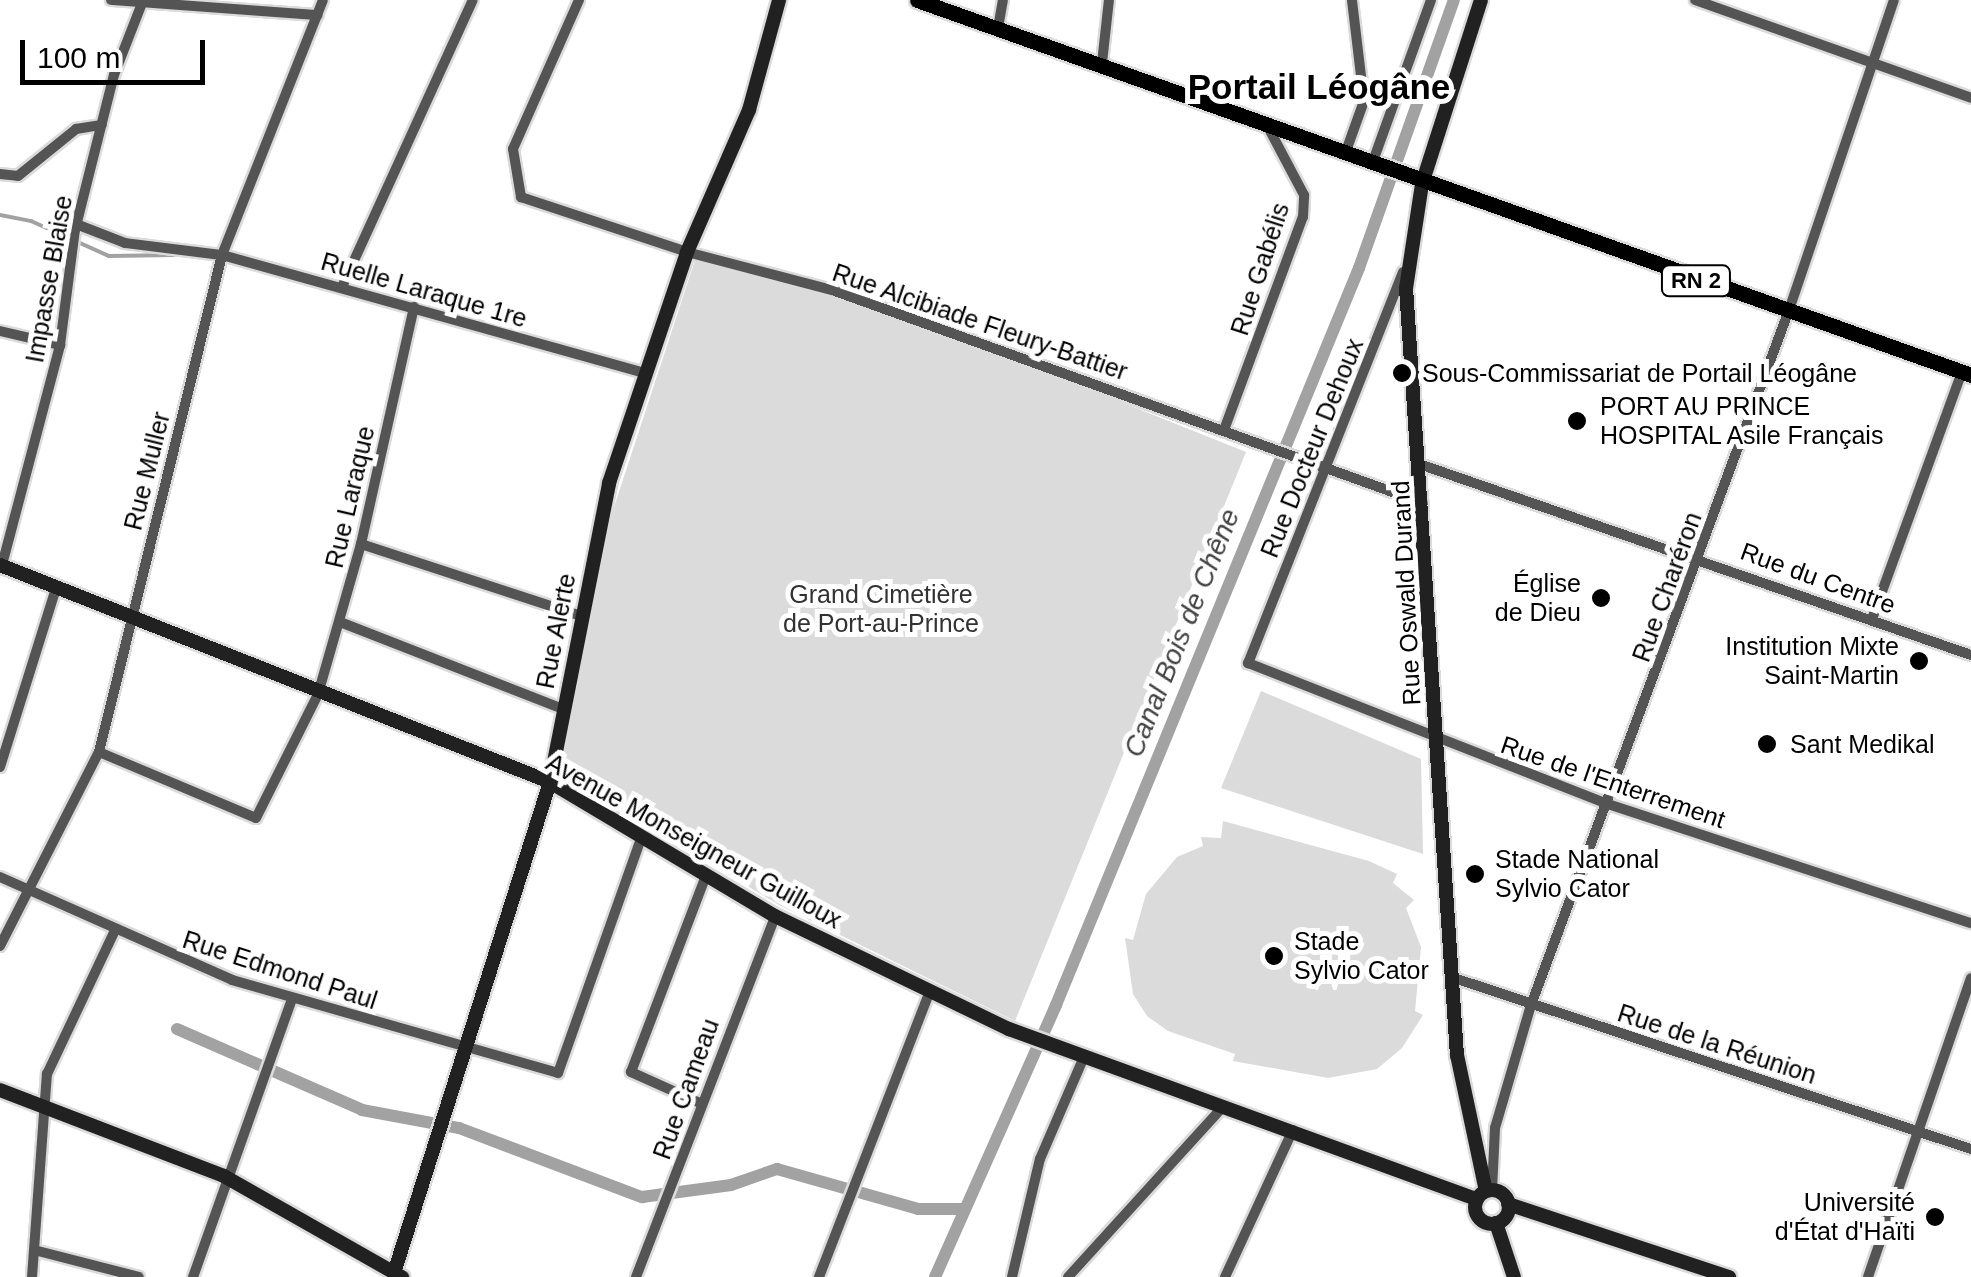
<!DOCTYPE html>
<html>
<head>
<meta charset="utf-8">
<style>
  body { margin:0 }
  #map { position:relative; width:1971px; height:1277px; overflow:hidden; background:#fff; font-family:Helvetica,sans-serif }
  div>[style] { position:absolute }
  .green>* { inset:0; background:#dbdbdb }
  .stream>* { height:4px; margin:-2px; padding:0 2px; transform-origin:2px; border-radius:2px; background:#a2a2a2 }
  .canal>* { height:12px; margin:-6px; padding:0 6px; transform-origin:6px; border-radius:6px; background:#a2a2a2 }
  .roads { filter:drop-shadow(2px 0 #dbdbdb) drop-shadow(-2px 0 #dbdbdb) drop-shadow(0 2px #dbdbdb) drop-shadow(0 -2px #dbdbdb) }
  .street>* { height:10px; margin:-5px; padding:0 5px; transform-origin:5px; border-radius:5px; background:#545454 }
  .secondary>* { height:14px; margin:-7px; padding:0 7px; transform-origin:7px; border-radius:7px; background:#212121 }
  .secondary>.ring { margin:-7px; padding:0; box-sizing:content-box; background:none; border:14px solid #212121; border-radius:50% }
  .primary>* { height:15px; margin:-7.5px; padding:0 7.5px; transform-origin:7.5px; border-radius:7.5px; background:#000 }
  .dots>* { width:28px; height:28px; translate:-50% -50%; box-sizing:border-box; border:5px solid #fff; border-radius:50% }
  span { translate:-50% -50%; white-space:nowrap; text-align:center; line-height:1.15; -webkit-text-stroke:10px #fff; paint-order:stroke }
  .shield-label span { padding:2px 8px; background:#fff; border:2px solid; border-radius:8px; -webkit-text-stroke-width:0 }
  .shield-label { font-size:22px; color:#000; font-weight:700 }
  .street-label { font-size:25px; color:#000 }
  .poi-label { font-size:25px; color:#000 }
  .left { translate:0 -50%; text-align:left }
  .right { translate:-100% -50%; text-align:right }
  .park-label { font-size:25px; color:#323232 }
  .water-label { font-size:28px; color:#434343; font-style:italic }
  .district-label { font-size:35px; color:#000; font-weight:700 }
  .scale { position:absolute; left:20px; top:40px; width:185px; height:45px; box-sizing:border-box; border:5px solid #000; border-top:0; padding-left:12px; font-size:30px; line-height:35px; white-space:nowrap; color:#000; -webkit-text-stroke:8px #fff; paint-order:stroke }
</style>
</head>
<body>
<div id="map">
  <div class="green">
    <div style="clip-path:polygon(695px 260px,810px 288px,954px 335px,1246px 452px,1015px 1021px,779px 905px,568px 777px,560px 760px,612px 513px)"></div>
    <div style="clip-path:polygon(1261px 691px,1421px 759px,1423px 854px,1221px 788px)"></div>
    <div style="clip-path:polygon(1223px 821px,1369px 861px,1397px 874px,1393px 883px,1414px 900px,1406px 908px,1421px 947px,1415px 1011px,1423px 1015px,1402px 1048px,1377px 1069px,1328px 1078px,1233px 1061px,1235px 1054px,1168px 1031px,1147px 1016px,1133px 994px,1125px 938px,1133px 940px,1146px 894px,1177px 857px,1203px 846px,1201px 837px,1221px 838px)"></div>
  </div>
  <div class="stream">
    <div style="left:0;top:215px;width:32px;rotate:11deg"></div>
    <div style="left:31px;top:221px;width:85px;rotate:24.2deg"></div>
    <div style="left:109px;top:256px;width:65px;rotate:-0.9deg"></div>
  </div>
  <div class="canal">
    <div style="left:177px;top:1029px;width:202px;rotate:23.6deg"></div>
    <div style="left:362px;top:1110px;width:99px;rotate:10.5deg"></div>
    <div style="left:459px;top:1128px;width:196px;rotate:20.7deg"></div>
    <div style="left:642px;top:1197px;width:90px;rotate:-7.7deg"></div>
    <div style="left:731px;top:1185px;width:49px;rotate:-19.2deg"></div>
    <div style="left:777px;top:1169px;width:147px;rotate:15.8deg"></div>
    <div style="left:918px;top:1209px;width:47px"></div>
    <div style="left:935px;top:1277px;width:298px;rotate:-66deg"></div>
    <div style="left:1056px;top:1005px;width:797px;rotate:-67.65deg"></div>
    <div style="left:1359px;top:268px;width:284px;rotate:-70.5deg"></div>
  </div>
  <div class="roads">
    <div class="street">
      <div style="left:111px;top:0;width:207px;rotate:4.2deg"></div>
      <div style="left:579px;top:0;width:163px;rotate:113.9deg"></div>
      <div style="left:513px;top:149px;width:49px;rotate:80.5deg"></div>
      <div style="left:521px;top:197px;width:175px;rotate:18.3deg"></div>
      <div style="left:687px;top:252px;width:150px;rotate:14.7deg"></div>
      <div style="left:832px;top:290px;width:628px;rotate:19.82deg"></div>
      <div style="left:1695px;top:0;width:293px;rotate:19.5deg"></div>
      <div style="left:998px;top:28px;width:28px;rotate:-80deg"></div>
      <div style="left:1102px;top:63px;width:63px;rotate:-83.7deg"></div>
      <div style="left:1345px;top:154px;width:56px;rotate:-70.3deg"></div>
      <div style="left:1364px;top:101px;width:102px;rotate:-96.8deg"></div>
      <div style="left:1372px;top:164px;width:174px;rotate:-70.2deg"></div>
      <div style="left:0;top:174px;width:18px;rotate:6deg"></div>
      <div style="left:18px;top:176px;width:75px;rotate:-39deg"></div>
      <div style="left:76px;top:129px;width:26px;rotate:-9deg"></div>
      <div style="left:76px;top:224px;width:53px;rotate:21.2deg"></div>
      <div style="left:125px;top:243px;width:98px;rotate:7.1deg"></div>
      <div style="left:222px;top:255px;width:438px;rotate:15.6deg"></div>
      <div style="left:1403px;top:272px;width:421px;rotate:111.6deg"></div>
      <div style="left:1248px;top:663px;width:387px;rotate:21.4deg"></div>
      <div style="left:1608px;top:804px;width:382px;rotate:18.2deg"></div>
      <div style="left:342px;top:287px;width:315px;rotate:-65.5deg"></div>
      <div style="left:0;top:331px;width:62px;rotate:13.1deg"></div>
      <div style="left:1224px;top:430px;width:227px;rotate:-69.7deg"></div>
      <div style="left:1303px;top:217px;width:22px;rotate:-87deg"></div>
      <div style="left:1304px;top:195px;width:79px;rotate:-117.9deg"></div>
      <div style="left:1422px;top:465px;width:581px;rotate:19.09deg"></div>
      <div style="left:361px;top:544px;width:231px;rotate:18.1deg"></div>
      <div style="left:2px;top:565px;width:228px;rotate:-75.2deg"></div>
      <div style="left:60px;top:345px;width:116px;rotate:-82.6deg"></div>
      <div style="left:75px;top:230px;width:160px;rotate:-75.9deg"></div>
      <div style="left:114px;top:75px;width:77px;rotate:-68.7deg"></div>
      <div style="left:1872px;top:619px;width:263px;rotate:-70deg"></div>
      <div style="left:340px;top:622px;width:239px;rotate:21.3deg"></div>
      <div style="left:99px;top:752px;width:170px;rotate:22.8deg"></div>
      <div style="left:256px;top:818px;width:139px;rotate:-63.4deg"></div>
      <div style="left:318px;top:694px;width:156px;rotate:-74deg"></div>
      <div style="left:361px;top:544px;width:243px;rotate:-77.4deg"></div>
      <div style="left:0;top:767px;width:188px;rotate:-72.6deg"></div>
      <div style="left:0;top:877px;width:254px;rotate:23.9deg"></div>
      <div style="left:232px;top:980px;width:339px;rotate:15.9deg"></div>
      <div style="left:558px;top:1073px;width:251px;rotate:-70.5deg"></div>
      <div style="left:0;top:946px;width:218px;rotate:-63deg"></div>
      <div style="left:99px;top:752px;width:512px;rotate:-76.1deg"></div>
      <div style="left:222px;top:255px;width:274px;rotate:-68.4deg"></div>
      <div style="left:1451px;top:977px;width:548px;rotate:18.3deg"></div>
      <div style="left:700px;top:1103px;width:76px;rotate:-155.8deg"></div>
      <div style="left:631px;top:1072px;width:210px;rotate:-69.1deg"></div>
      <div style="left:1492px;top:1190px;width:62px;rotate:-87.2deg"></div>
      <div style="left:1495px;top:1128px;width:128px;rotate:-73.7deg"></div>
      <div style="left:1531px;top:1005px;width:738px;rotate:-69.63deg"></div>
      <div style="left:1788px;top:313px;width:330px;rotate:-71.3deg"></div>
      <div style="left:38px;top:1251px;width:104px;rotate:14.4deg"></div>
      <div style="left:32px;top:1277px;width:204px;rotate:-85.8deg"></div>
      <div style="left:47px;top:1074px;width:157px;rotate:-64.7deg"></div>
      <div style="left:193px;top:1277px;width:295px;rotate:-70.4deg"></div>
      <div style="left:636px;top:1277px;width:387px;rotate:-68.9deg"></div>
      <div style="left:819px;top:1277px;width:305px;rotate:-68.8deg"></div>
      <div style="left:1012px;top:1277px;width:121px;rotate:-76.7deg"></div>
      <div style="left:1040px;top:1159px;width:111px;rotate:-66.7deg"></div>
      <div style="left:1068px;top:1277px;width:227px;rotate:-47.7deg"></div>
      <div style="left:1225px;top:1277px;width:162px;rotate:-65.2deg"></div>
      <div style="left:1868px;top:1277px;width:316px;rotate:-71deg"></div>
    </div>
    <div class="secondary">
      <div style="left:1481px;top:0;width:193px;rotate:107.8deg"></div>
      <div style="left:1422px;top:184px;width:105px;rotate:98.7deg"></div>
      <div style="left:1406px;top:288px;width:769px;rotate:86.2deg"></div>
      <div style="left:1457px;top:1055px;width:139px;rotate:78deg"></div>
      <div style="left:0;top:565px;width:591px;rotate:21.53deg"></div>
      <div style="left:550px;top:782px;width:262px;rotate:30.8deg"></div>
      <div style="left:775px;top:916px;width:260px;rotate:25.8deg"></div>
      <div style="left:1009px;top:1029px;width:498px;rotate:20deg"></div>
      <div style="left:0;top:1090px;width:240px;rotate:21deg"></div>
      <div style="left:224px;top:1176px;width:205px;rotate:29.6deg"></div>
      <div class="ring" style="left:1475px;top:1190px;width:20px;height:20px"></div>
      <div style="left:1508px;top:1204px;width:233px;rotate:18.3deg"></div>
      <div style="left:1496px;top:1223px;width:57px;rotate:71.6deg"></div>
      <div style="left:394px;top:1273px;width:515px;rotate:-72.37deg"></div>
      <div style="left:550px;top:782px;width:305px;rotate:-78.8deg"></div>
      <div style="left:609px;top:483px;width:244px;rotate:-71.3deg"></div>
      <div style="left:687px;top:252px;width:155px;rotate:-66.4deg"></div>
      <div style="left:749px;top:110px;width:114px;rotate:-74.7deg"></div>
    </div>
    <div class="primary">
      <div style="left:917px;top:0;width:1119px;rotate:19.58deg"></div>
    </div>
  </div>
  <div class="dots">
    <div style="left:1402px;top:373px;background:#000"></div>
    <div style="left:1577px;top:421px;background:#000"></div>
    <div style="left:1601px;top:598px;background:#000"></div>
    <div style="left:1919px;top:661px;background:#000"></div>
    <div style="left:1767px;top:744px;background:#000"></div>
    <div style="left:1475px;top:874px;background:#000"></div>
    <div style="left:1274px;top:956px;background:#000"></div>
    <div style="left:1935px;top:1217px;background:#000"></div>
  </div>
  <div class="shield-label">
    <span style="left:1696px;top:281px">RN 2</span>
  </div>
  <div class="street-label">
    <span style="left:1260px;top:269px;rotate:-72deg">Rue Gabélis</span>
    <span style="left:49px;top:279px;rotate:-80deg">Impasse Blaise</span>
    <span style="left:424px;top:290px;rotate:16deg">Ruelle Laraque 1re</span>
    <span style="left:980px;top:322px;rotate:19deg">Rue Alcibiade Fleury-Battier</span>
    <span style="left:1312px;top:448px;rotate:-68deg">Rue Docteur Dehoux</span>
    <span style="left:147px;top:471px;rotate:-76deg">Rue Muller</span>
    <span style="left:350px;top:497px;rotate:-77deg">Rue Laraque</span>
    <span style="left:1818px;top:578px;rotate:20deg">Rue du Centre</span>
    <span style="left:1667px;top:587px;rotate:-70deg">Rue Charéron</span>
    <span style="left:1406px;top:593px;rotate:-93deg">Rue Oswald Durand</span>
    <span style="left:556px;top:631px;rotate:-79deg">Rue Alerte</span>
    <span style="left:1613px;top:782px;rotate:19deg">Rue de l'Enterrement</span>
    <span style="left:694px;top:841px;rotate:29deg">Avenue Monseigneur Guilloux</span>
    <span style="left:280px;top:970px;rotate:18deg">Rue Edmond Paul</span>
    <span style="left:1717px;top:1044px;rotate:18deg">Rue de la Réunion</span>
    <span style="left:686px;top:1089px;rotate:-70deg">Rue Cameau</span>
  </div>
  <div class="poi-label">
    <span class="left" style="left:1422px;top:373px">Sous-Commissariat de Portail Léogâne</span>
    <span class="left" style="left:1600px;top:421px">PORT AU PRINCE<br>HOSPITAL Asile Français</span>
    <span class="right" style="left:1581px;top:598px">Église<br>de Dieu</span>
    <span class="right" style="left:1899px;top:661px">Institution Mixte<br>Saint-Martin</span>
    <span class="left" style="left:1790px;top:744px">Sant Medikal</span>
    <span class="left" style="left:1495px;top:874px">Stade National<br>Sylvio Cator</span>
    <span class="left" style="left:1294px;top:956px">Stade<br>Sylvio Cator</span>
    <span class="right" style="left:1915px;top:1217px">Université<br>d'État d'Haïti</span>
  </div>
  <div class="park-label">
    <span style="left:881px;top:609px">Grand Cimetière<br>de Port-au-Prince</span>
  </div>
  <div class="water-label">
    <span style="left:1182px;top:633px;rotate:-68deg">Canal Bois de Chêne</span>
  </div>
  <div class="district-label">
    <span style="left:1319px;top:87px">Portail Léogâne</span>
  </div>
  <div class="scale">100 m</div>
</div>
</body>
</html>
